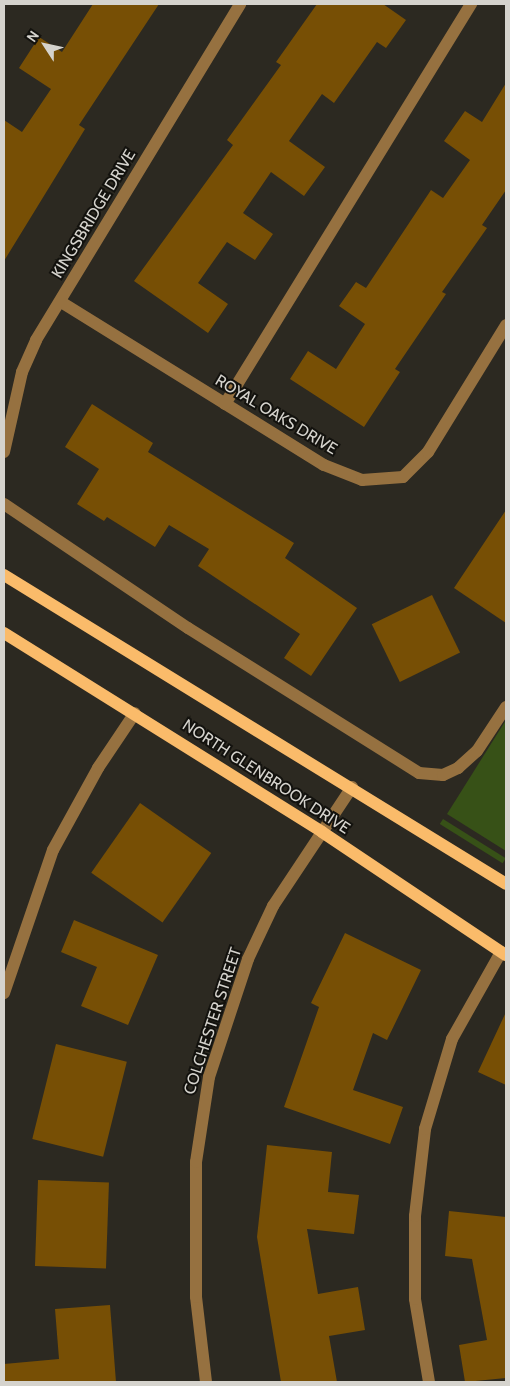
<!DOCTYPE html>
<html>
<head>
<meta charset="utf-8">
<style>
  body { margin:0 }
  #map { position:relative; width:510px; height:1386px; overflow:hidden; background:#2c2921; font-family:Cabin,sans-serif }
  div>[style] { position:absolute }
  .green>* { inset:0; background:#375117; transform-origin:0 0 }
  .building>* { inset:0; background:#774f05; transform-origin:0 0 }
  .minor>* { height:12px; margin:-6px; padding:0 6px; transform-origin:6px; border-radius:6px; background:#967140 }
  .major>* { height:12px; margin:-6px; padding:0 6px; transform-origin:6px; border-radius:6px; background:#fabb6a }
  span { translate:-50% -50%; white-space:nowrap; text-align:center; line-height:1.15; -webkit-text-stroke:4px #13120e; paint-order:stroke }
  .street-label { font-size:16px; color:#d5d3cd }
  .frame { position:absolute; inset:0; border:5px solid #d5d3cd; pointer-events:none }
  .north { position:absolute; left:20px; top:20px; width:50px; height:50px; -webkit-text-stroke:4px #13120e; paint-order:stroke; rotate:305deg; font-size:14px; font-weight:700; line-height:20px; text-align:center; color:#d5d3cd }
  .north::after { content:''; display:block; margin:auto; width:18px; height:22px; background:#d5d3cd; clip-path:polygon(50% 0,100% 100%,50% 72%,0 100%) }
</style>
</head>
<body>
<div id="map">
  <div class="green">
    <div style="clip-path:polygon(506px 720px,506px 851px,447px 814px)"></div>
    <div style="left:443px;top:819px;width:74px;height:6px;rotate:32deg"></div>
  </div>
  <div class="building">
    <div style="clip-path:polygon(93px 4px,159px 4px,79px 125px,85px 129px,4px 261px,4px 120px,22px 132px,51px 89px,19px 68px,39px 37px,62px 52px)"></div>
    <div style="clip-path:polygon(317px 4px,383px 4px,406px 20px,386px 48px,377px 42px,334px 103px,322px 94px,289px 141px,325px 167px,304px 196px,271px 172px,243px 213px,273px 234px,255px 260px,227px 242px,198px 283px,228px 304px,208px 333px,134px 281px,233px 145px,227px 140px,281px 65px,276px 62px)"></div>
    <div style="clip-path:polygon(506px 83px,506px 190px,482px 225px,487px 228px,442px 292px,446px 294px,395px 369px,400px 372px,364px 427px,290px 379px,308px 351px,336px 369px,365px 324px,339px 306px,356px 282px,366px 288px,431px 190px,443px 198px,470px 160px,444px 141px,465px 111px,482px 122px)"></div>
    <div style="clip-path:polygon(92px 404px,153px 443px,148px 452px,294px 543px,285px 558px,357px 608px,311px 676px,284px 658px,300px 634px,198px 566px,209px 549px,169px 525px,155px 547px,107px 517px,104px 521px,77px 504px,99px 469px,65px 447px)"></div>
    <div style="clip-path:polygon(506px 510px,506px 623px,454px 588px)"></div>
    <div style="left:432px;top:595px;width:64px;height:67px;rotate:64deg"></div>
    <div style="left:140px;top:803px;width:87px;height:85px;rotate:35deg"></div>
    <div style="clip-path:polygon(74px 920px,158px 955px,128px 1025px,81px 1006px,97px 967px,61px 952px)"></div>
    <div style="clip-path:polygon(345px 933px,421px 970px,387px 1040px,373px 1033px,353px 1090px,403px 1107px,390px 1144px,284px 1107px,319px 1007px,311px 1003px)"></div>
    <div style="clip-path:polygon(506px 1012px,506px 1085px,478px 1072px)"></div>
    <div style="left:56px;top:1044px;width:73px;height:98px;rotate:14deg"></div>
    <div style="clip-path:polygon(267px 1145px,332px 1152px,328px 1192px,359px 1195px,354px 1234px,307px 1229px,318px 1294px,358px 1287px,365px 1330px,329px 1336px,337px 1382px,281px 1382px,257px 1237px)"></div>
    <div style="left:38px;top:1180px;width:71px;height:86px;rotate:2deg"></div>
    <div style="clip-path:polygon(449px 1211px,506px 1217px,506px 1378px,465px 1382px,459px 1345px,487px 1340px,472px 1259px,445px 1256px)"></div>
    <div style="clip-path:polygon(110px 1305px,116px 1382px,4px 1382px,4px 1364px,59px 1359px,55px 1309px)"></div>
  </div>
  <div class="minor">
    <div style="left:61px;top:302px;width:309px;rotate:31.8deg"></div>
    <div style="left:324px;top:465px;width:41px;rotate:21.5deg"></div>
    <div style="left:362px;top:480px;width:41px;rotate:-4.2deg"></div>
    <div style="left:403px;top:477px;width:35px;rotate:-45deg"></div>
    <div style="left:428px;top:452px;width:149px;rotate:-58.4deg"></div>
    <div style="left:225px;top:404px;width:470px;rotate:-58.4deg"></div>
    <div style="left:4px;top:452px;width:82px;rotate:-77.3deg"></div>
    <div style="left:22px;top:372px;width:35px;rotate:-66deg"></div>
    <div style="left:36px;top:340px;width:393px;rotate:-58.7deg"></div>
    <div style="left:4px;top:504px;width:222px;rotate:34deg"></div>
    <div style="left:188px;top:628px;width:273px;rotate:32.1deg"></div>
    <div style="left:419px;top:773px;width:24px;rotate:5deg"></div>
    <div style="left:443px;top:775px;width:17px;rotate:-25deg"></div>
    <div style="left:458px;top:768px;width:25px;rotate:-42deg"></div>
    <div style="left:477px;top:751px;width:53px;rotate:-56.6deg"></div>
    <div style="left:4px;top:993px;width:151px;rotate:-71.1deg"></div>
    <div style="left:53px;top:850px;width:94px;rotate:-61.2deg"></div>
    <div style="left:98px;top:768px;width:66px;rotate:-56.1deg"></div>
    <div style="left:206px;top:1382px;width:86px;rotate:-96.7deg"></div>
    <div style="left:196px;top:1297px;width:135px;rotate:-90deg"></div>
    <div style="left:196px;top:1162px;width:86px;rotate:-81.3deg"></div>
    <div style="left:209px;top:1077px;width:124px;rotate:-71.7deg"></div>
    <div style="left:248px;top:959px;width:59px;rotate:-64.7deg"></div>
    <div style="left:273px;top:906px;width:143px;rotate:-56.4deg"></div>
    <div style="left:429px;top:1382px;width:84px;rotate:-99.6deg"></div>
    <div style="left:415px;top:1299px;width:83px;rotate:-90deg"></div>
    <div style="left:415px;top:1216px;width:88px;rotate:-83.4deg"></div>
    <div style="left:425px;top:1129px;width:94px;rotate:-73.3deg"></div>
    <div style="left:452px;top:1039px;width:100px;rotate:-60.6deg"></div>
  </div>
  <div class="major">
    <div style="left:4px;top:575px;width:589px;rotate:31.61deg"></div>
    <div style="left:4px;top:633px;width:375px;rotate:32deg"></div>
    <div style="left:322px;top:832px;width:221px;rotate:33.8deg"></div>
  </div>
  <div class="street-label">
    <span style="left:94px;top:214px;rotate:-59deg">KINGSBRIDGE DRIVE</span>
    <span style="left:276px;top:415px;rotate:31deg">ROYAL OAKS DRIVE</span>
    <span style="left:266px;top:777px;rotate:33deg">NORTH GLENBROOK DRIVE</span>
    <span style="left:213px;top:1021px;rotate:-72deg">COLCHESTER STREET</span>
  </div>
  <div class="frame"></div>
  <div class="north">N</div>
</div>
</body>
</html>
